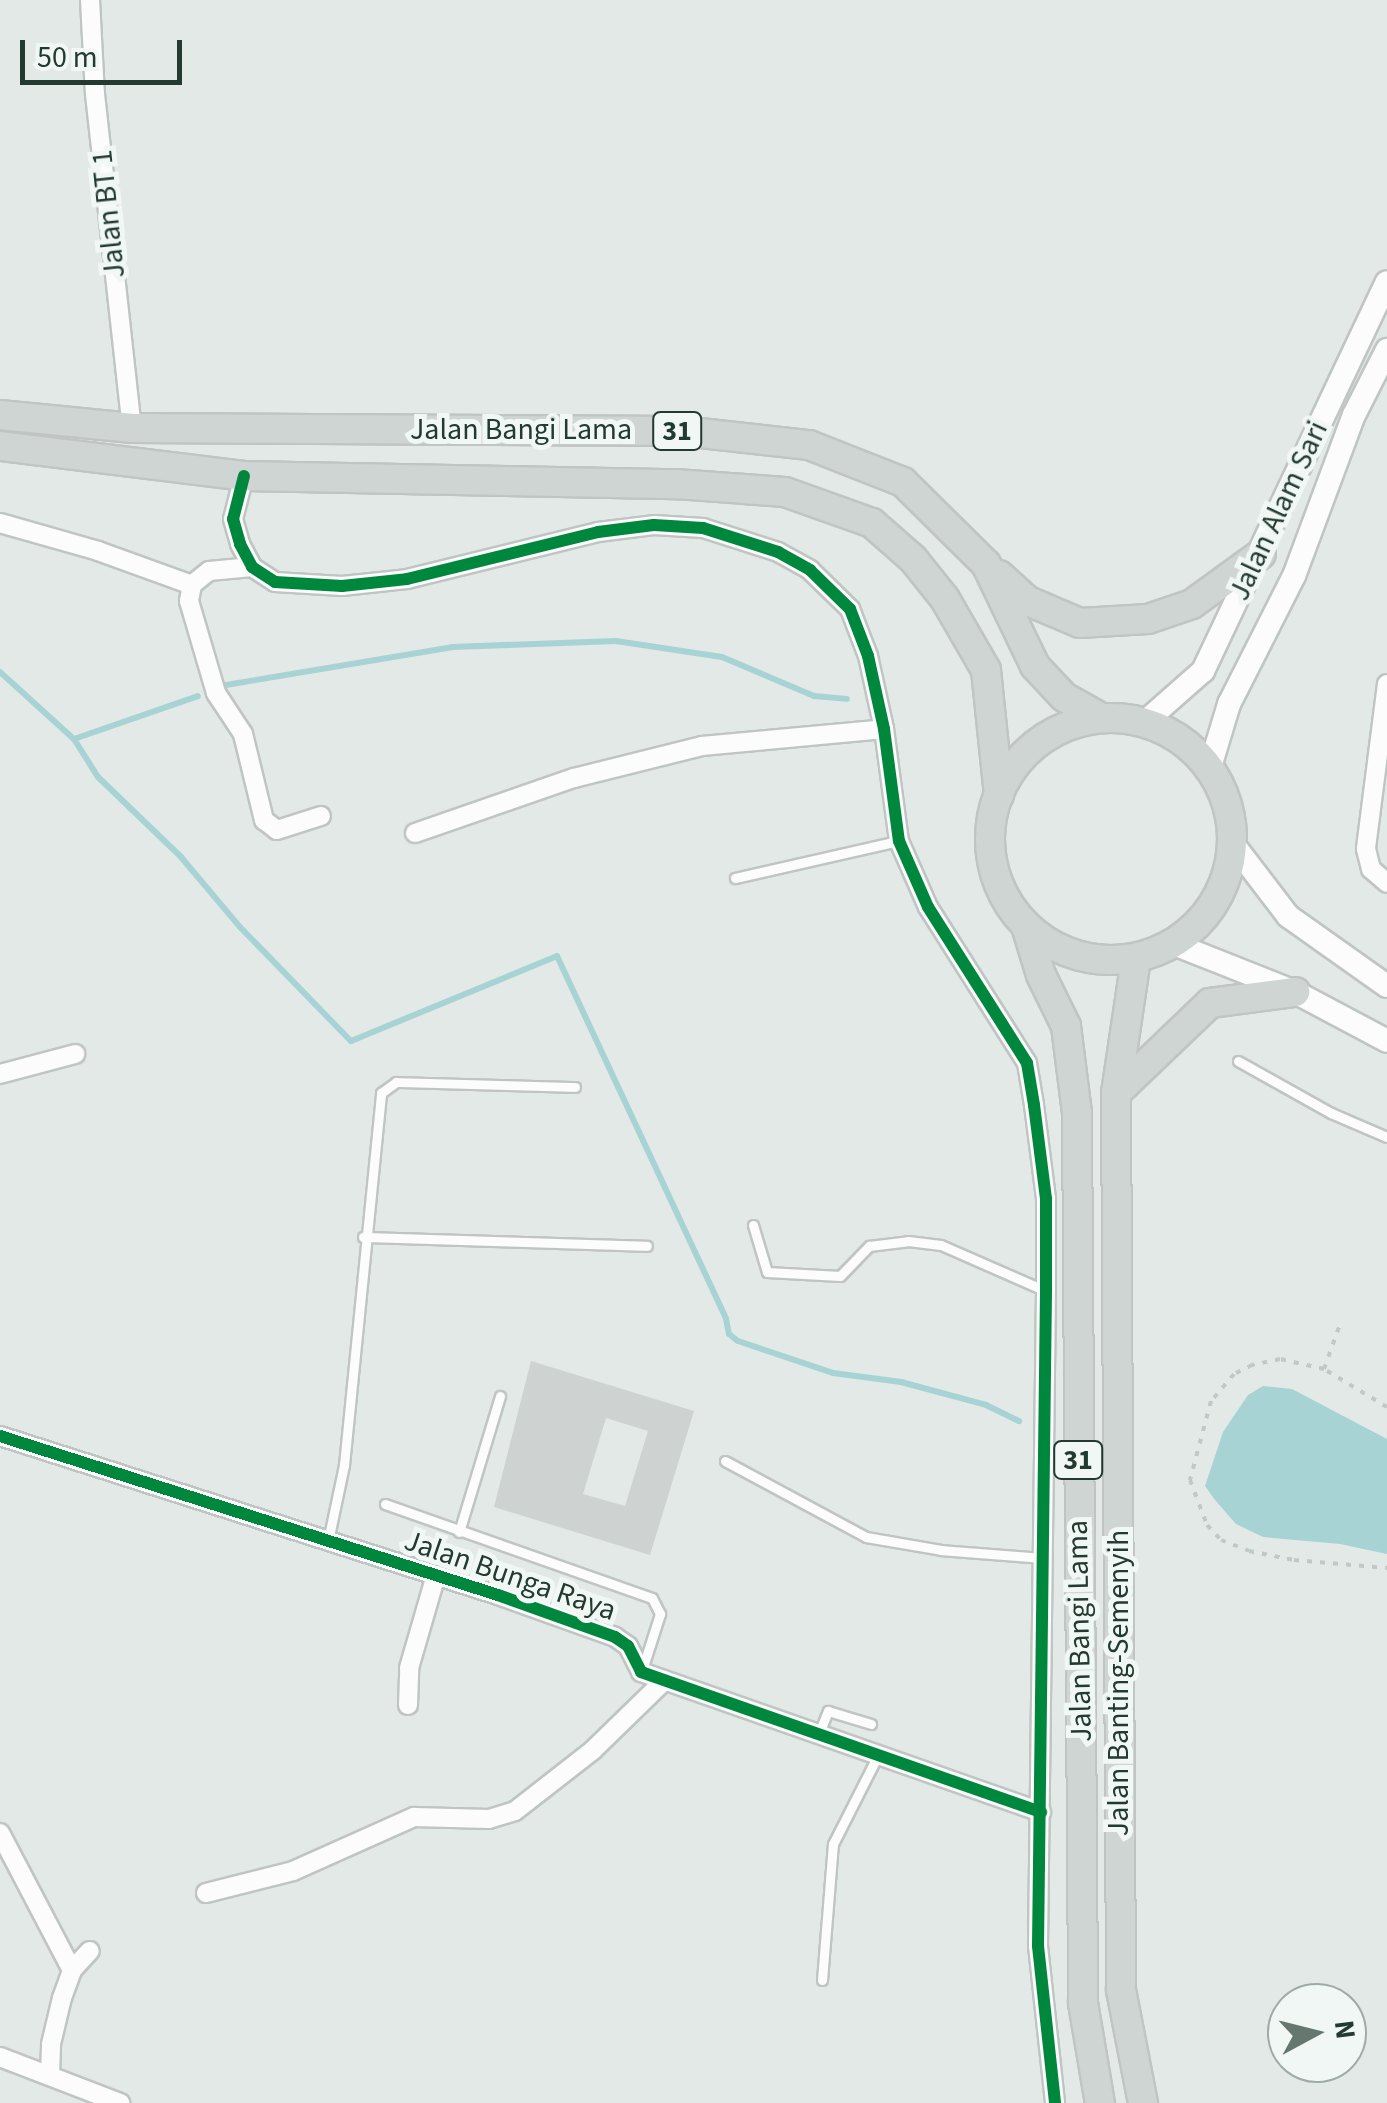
<!DOCTYPE html>
<html>
<head>
<meta charset="utf-8">
<style>
  body { margin:0 }
  #map { position:relative; width:1387px; height:2103px; overflow:hidden; background:#e3e9e6; font-family:"Source Sans 3",sans-serif }
  div>[style] { position:absolute }
  .water>* { inset:0; background:#a7d3d4 }
  .stream>* { height:6px; margin:-3px; padding:0 3px; transform-origin:3px; border-radius:3px; background:#a7d3d4 }
  .building>* { inset:0; background:#ced2d0 }
  .path>* { height:4px; margin-top:-2px; transform-origin:0; background:repeating-linear-gradient(90deg,#c0c9c4 0 5px,transparent 0 13px) }
  .roads { filter:drop-shadow(2px 0 #c0c5c3) drop-shadow(-2px 0 #c0c5c3) drop-shadow(0 2px #c0c5c3) drop-shadow(0 -2px #c0c5c3) }
  .service>* { height:9px; margin:-4.5px; padding:0 4.5px; transform-origin:4.5px; border-radius:4.5px; background:#fbfcfb }
  .minor>* { height:18px; margin:-9px; padding:0 9px; transform-origin:9px; border-radius:9px; background:#fbfcfb }
  .tertiary>* { height:22px; margin:-11px; padding:0 11px; transform-origin:11px; border-radius:11px; background:#fbfcfb }
  .primary>* { height:28px; margin:-14px; padding:0 14px; transform-origin:14px; border-radius:14px; background:#ced5d2 }
  .primary>.ring { margin:-14px; padding:0; box-sizing:content-box; background:none; border:28px solid #ced5d2; border-radius:50% }
  .cycleway>* { height:12px; margin:-6px; padding:0 6px; transform-origin:6px; border-radius:6px; background:#00873e }
  span { translate:-50% -50%; white-space:nowrap; text-align:center; line-height:1.15; -webkit-text-stroke:10px #f1f7f4; paint-order:stroke }
  .shield-label span { padding:2px 8px; background:#f1f7f4; border:2px solid; border-radius:8px; -webkit-text-stroke-width:0 }
  .shield-label { font-size:28px; color:#233a31; font-weight:700 }
  .street-label { font-size:30px; color:#233a31 }
  .north { position:absolute; left:1267px; top:1983px; width:100px; height:100px; box-sizing:border-box; background:#f1f7f4; border:2px solid #9faba6; border-radius:50%; rotate:83deg; font-size:28px; font-weight:700; line-height:40px; text-align:center; color:#233a31 }
  .north::after { content:''; display:block; margin:auto; width:35px; height:45px; background:#667770; clip-path:polygon(50% 0,100% 100%,50% 72%,0 100%) }
  .scale { position:absolute; left:20px; top:40px; width:162px; height:45px; box-sizing:border-box; border:5px solid #233a31; border-top:0; padding-left:12px; font-size:30px; line-height:35px; white-space:nowrap; color:#233a31; -webkit-text-stroke:8px #f1f7f4; paint-order:stroke }
</style>
</head>
<body>
<div id="map">
  <div class="water">
    <div style="clip-path:polygon(1263px 1386px,1292px 1389px,1387px 1439px,1387px 1554px,1340px 1544px,1263px 1537px,1236px 1524px,1215px 1500px,1205px 1486px,1223px 1432px,1248px 1395px)"></div>
  </div>
  <div class="stream">
    <div style="left:0;top:672px;width:100px;rotate:42.2deg"></div>
    <div style="left:74px;top:739px;width:45px;rotate:57.7deg"></div>
    <div style="left:98px;top:777px;width:115px;rotate:43.9deg"></div>
    <div style="left:181px;top:857px;width:92px;rotate:49.9deg"></div>
    <div style="left:240px;top:927px;width:159px;rotate:45.8deg"></div>
    <div style="left:351px;top:1041px;width:223px;rotate:-22.4deg"></div>
    <div style="left:557px;top:956px;width:400px;rotate:65deg"></div>
    <div style="left:726px;top:1319px;width:15px;rotate:79deg"></div>
    <div style="left:729px;top:1334px;width:11px;rotate:38deg"></div>
    <div style="left:738px;top:1341px;width:100px;rotate:18.6deg"></div>
    <div style="left:833px;top:1373px;width:69px;rotate:7.5deg"></div>
    <div style="left:901px;top:1382px;width:88px;rotate:15.1deg"></div>
    <div style="left:986px;top:1405px;width:37px;rotate:26deg"></div>
    <div style="left:220px;top:686px;width:235px;rotate:-9.5deg"></div>
    <div style="left:452px;top:647px;width:164px;rotate:-2.1deg"></div>
    <div style="left:616px;top:641px;width:107px;rotate:8.6deg"></div>
    <div style="left:722px;top:657px;width:100px;rotate:23deg"></div>
    <div style="left:814px;top:696px;width:33px;rotate:5deg"></div>
    <div style="left:74px;top:739px;width:131px;rotate:-19.1deg"></div>
  </div>
  <div class="building">
    <div style="clip-path:polygon(evenodd,531px 1361px,694px 1411px,650px 1555px,494px 1507px,531px 1361px,606px 1418px,648px 1431px,625px 1506px,583px 1494px,606px 1418px)"></div>
  </div>
  <div class="path">
    <div style="left:1324px;top:1369px;width:45px;rotate:-70.3deg"></div>
    <div style="left:1387px;top:1407px;width:74px;rotate:-148.9deg"></div>
    <div style="left:1324px;top:1369px;width:45px;rotate:-167.2deg"></div>
    <div style="left:1280px;top:1359px;width:29px;rotate:168deg"></div>
    <div style="left:1252px;top:1365px;width:20px;rotate:153deg"></div>
    <div style="left:1234px;top:1374px;width:35px;rotate:130deg"></div>
    <div style="left:1211px;top:1401px;width:82px;rotate:104.9deg"></div>
    <div style="left:1190px;top:1480px;width:48px;rotate:69.3deg"></div>
    <div style="left:1207px;top:1525px;width:21px;rotate:47deg"></div>
    <div style="left:1221px;top:1540px;width:30px;rotate:21deg"></div>
    <div style="left:1249px;top:1551px;width:46px;rotate:11.3deg"></div>
    <div style="left:1294px;top:1560px;width:93px;rotate:4.9deg"></div>
  </div>
  <div class="roads">
    <div class="service">
      <div style="left:735px;top:878px;width:167px;rotate:-12.8deg"></div>
      <div style="left:1238px;top:1061px;width:107px;rotate:29.2deg"></div>
      <div style="left:1331px;top:1113px;width:61px;rotate:23.2deg"></div>
      <div style="left:753px;top:1225px;width:49px;rotate:73.4deg"></div>
      <div style="left:767px;top:1272px;width:73px;rotate:3.1deg"></div>
      <div style="left:840px;top:1276px;width:42px;rotate:-46deg"></div>
      <div style="left:869px;top:1246px;width:39px;rotate:-7deg"></div>
      <div style="left:908px;top:1241px;width:33px;rotate:7deg"></div>
      <div style="left:941px;top:1245px;width:115px;rotate:23.7deg"></div>
      <div style="left:363px;top:1237px;width:284px;rotate:1.8deg"></div>
      <div style="left:725px;top:1461px;width:160px;rotate:28.3deg"></div>
      <div style="left:866px;top:1537px;width:76px;rotate:9.8deg"></div>
      <div style="left:941px;top:1550px;width:101px;rotate:4.5deg"></div>
      <div style="left:385px;top:1504px;width:283px;rotate:19.4deg"></div>
      <div style="left:652px;top:1598px;width:18px;rotate:63deg"></div>
      <div style="left:660px;top:1614px;width:59px;rotate:107.8deg"></div>
      <div style="left:459px;top:1532px;width:142px;rotate:-73.2deg"></div>
      <div style="left:328px;top:1541px;width:78px;rotate:-78.1deg"></div>
      <div style="left:344px;top:1465px;width:374px;rotate:-84.3deg"></div>
      <div style="left:381px;top:1093px;width:19px;rotate:-36deg"></div>
      <div style="left:396px;top:1082px;width:179px;rotate:1.6deg"></div>
      <div style="left:819px;top:1733px;width:24px;rotate:-68deg"></div>
      <div style="left:828px;top:1711px;width:45px;rotate:16.8deg"></div>
      <div style="left:822px;top:1980px;width:136px;rotate:-85.4deg"></div>
      <div style="left:833px;top:1844px;width:97px;rotate:-63.2deg"></div>
    </div>
    <div class="minor">
      <div style="left:90px;top:0;width:94px;rotate:87deg"></div>
      <div style="left:95px;top:94px;width:336px;rotate:83.7deg"></div>
      <div style="left:244px;top:476px;width:44px;rotate:104.3deg"></div>
      <div style="left:233px;top:519px;width:26px;rotate:74deg"></div>
      <div style="left:240px;top:544px;width:26px;rotate:62deg"></div>
      <div style="left:252px;top:567px;width:27px;rotate:33deg"></div>
      <div style="left:275px;top:582px;width:67px;rotate:3.4deg"></div>
      <div style="left:342px;top:586px;width:65px;rotate:-6.1deg"></div>
      <div style="left:407px;top:579px;width:197px;rotate:-13.8deg"></div>
      <div style="left:598px;top:532px;width:56px;rotate:-7.1deg"></div>
      <div style="left:654px;top:525px;width:49px;rotate:3.5deg"></div>
      <div style="left:703px;top:528px;width:79px;rotate:17.7deg"></div>
      <div style="left:778px;top:552px;width:37px;rotate:29deg"></div>
      <div style="left:810px;top:570px;width:56px;rotate:44.3deg"></div>
      <div style="left:850px;top:609px;width:50px;rotate:69deg"></div>
      <div style="left:868px;top:656px;width:75px;rotate:77.6deg"></div>
      <div style="left:884px;top:729px;width:113px;rotate:82.4deg"></div>
      <div style="left:899px;top:841px;width:72px;rotate:66.3deg"></div>
      <div style="left:928px;top:907px;width:185px;rotate:57.6deg"></div>
      <div style="left:1027px;top:1063px;width:43px;rotate:80.5deg"></div>
      <div style="left:1034px;top:1105px;width:95px;rotate:82.7deg"></div>
      <div style="left:1046px;top:1199px;width:92px;rotate:90deg"></div>
      <div style="left:1046px;top:1291px;width:655px;rotate:90.7deg"></div>
      <div style="left:1038px;top:1946px;width:158px;rotate:83.8deg"></div>
      <div style="left:0;top:523px;width:102px;rotate:15.9deg"></div>
      <div style="left:98px;top:551px;width:100px;rotate:19.9deg"></div>
      <div style="left:252px;top:567px;width:43px;rotate:174.7deg"></div>
      <div style="left:209px;top:571px;width:22px;rotate:141deg"></div>
      <div style="left:192px;top:585px;width:16px;rotate:101deg"></div>
      <div style="left:189px;top:601px;width:96px;rotate:73.6deg"></div>
      <div style="left:216px;top:693px;width:49px;rotate:56.6deg"></div>
      <div style="left:243px;top:734px;width:89px;rotate:76.3deg"></div>
      <div style="left:264px;top:820px;width:16px;rotate:38deg"></div>
      <div style="left:277px;top:830px;width:46px;rotate:-17.7deg"></div>
      <div style="left:1387px;top:684px;width:166px;rotate:97.3deg"></div>
      <div style="left:1366px;top:849px;width:21px;rotate:76deg"></div>
      <div style="left:1371px;top:869px;width:21px;rotate:41deg"></div>
      <div style="left:415px;top:833px;width:168px;rotate:-19.1deg"></div>
      <div style="left:574px;top:778px;width:132px;rotate:-14deg"></div>
      <div style="left:702px;top:746px;width:183px;rotate:-5.3deg"></div>
      <div style="left:0;top:1074px;width:78px;rotate:-14.9deg"></div>
      <div style="left:0;top:1436px;width:523px;rotate:17.71deg"></div>
      <div style="left:498px;top:1595px;width:124px;rotate:19.7deg"></div>
      <div style="left:615px;top:1637px;width:16px;rotate:35deg"></div>
      <div style="left:628px;top:1646px;width:29px;rotate:63deg"></div>
      <div style="left:641px;top:1672px;width:424px;rotate:19.3deg"></div>
      <div style="left:408px;top:1705px;width:37px;rotate:-88deg"></div>
      <div style="left:409px;top:1668px;width:97px;rotate:-73.8deg"></div>
      <div style="left:0;top:1833px;width:155px;rotate:62.3deg"></div>
      <div style="left:206px;top:1893px;width:90px;rotate:-14.2deg"></div>
      <div style="left:293px;top:1871px;width:133px;rotate:-24.1deg"></div>
      <div style="left:414px;top:1817px;width:75px;rotate:1.5deg"></div>
      <div style="left:489px;top:1819px;width:27px;rotate:-17deg"></div>
      <div style="left:515px;top:1811px;width:99px;rotate:-38deg"></div>
      <div style="left:593px;top:1750px;width:100px;rotate:-44.2deg"></div>
      <div style="left:0;top:2057px;width:129px;rotate:21deg"></div>
      <div style="left:50px;top:2075px;width:31px;rotate:-88deg"></div>
      <div style="left:51px;top:2044px;width:47px;rotate:-76.6deg"></div>
      <div style="left:62px;top:1998px;width:30px;rotate:-70deg"></div>
      <div style="left:72px;top:1970px;width:26px;rotate:-47deg"></div>
    </div>
    <div class="tertiary">
      <div style="left:1146px;top:721px;width:76px;rotate:-41.3deg"></div>
      <div style="left:1203px;top:671px;width:430px;rotate:-64.7deg"></div>
      <div style="left:1210px;top:767px;width:66px;rotate:-73.2deg"></div>
      <div style="left:1229px;top:704px;width:144px;rotate:-63.1deg"></div>
      <div style="left:1294px;top:576px;width:172px;rotate:-69.6deg"></div>
      <div style="left:1354px;top:415px;width:73px;rotate:-63.1deg"></div>
      <div style="left:1233px;top:844px;width:91px;rotate:52.6deg"></div>
      <div style="left:1288px;top:916px;width:121px;rotate:35.3deg"></div>
      <div style="left:1174px;top:944px;width:130px;rotate:21.6deg"></div>
      <div style="left:1295px;top:992px;width:104px;rotate:28deg"></div>
    </div>
    <div class="primary">
      <div style="left:0;top:415px;width:133px;rotate:5.6deg"></div>
      <div style="left:132px;top:428px;width:550px;rotate:0.31deg"></div>
      <div style="left:682px;top:431px;width:128px;rotate:6.3deg"></div>
      <div style="left:809px;top:445px;width:101px;rotate:21.5deg"></div>
      <div style="left:903px;top:482px;width:117px;rotate:44.7deg"></div>
      <div style="left:986px;top:564px;width:113px;rotate:64.3deg"></div>
      <div style="left:1035px;top:666px;width:42px;rotate:46.9deg"></div>
      <div style="left:1064px;top:697px;width:39px;rotate:29deg"></div>
      <div style="left:0;top:446px;width:246px;rotate:7deg"></div>
      <div style="left:244px;top:476px;width:432px;rotate:1.1deg"></div>
      <div style="left:676px;top:484px;width:109px;rotate:4.2deg"></div>
      <div style="left:785px;top:492px;width:92px;rotate:19.6deg"></div>
      <div style="left:872px;top:523px;width:55px;rotate:41.3deg"></div>
      <div style="left:913px;top:559px;width:51px;rotate:51.3deg"></div>
      <div style="left:945px;top:599px;width:82px;rotate:60deg"></div>
      <div style="left:986px;top:670px;width:126px;rotate:84.1deg"></div>
      <div style="left:999px;top:575px;width:39px;rotate:42deg"></div>
      <div style="left:1028px;top:601px;width:56px;rotate:22.9deg"></div>
      <div style="left:1080px;top:623px;width:68px;rotate:-3.4deg"></div>
      <div style="left:1148px;top:619px;width:46px;rotate:-18.8deg"></div>
      <div style="left:1192px;top:604px;width:85px;rotate:-35.9deg"></div>
      <div class="ring" style="left:990px;top:718px;width:214px;height:214px"></div>
      <div style="left:1026px;top:926px;width:51px;rotate:73deg"></div>
      <div style="left:1041px;top:975px;width:57px;rotate:63.9deg"></div>
      <div style="left:1066px;top:1026px;width:88px;rotate:82.8deg"></div>
      <div style="left:1077px;top:1113px;width:890px;rotate:89.61deg"></div>
      <div style="left:1083px;top:2003px;width:101px;rotate:80.4deg"></div>
      <div style="left:1136px;top:959px;width:135px;rotate:98.5deg"></div>
      <div style="left:1116px;top:1093px;width:897px;rotate:89.68deg"></div>
      <div style="left:1121px;top:1990px;width:115px;rotate:79deg"></div>
      <div style="left:1116px;top:1093px;width:130px;rotate:-43.8deg"></div>
      <div style="left:1210px;top:1003px;width:86px;rotate:-7.4deg"></div>
    </div>
  </div>
  <div class="cycleway">
    <div style="left:244px;top:476px;width:44px;rotate:104.3deg"></div>
    <div style="left:233px;top:519px;width:26px;rotate:74deg"></div>
    <div style="left:240px;top:544px;width:26px;rotate:62deg"></div>
    <div style="left:252px;top:567px;width:27px;rotate:33deg"></div>
    <div style="left:275px;top:582px;width:67px;rotate:3.4deg"></div>
    <div style="left:342px;top:586px;width:65px;rotate:-6.1deg"></div>
    <div style="left:407px;top:579px;width:197px;rotate:-13.8deg"></div>
    <div style="left:598px;top:532px;width:56px;rotate:-7.1deg"></div>
    <div style="left:654px;top:525px;width:49px;rotate:3.5deg"></div>
    <div style="left:703px;top:528px;width:79px;rotate:17.7deg"></div>
    <div style="left:778px;top:552px;width:37px;rotate:29deg"></div>
    <div style="left:810px;top:570px;width:56px;rotate:44.3deg"></div>
    <div style="left:850px;top:609px;width:50px;rotate:69deg"></div>
    <div style="left:868px;top:656px;width:75px;rotate:77.6deg"></div>
    <div style="left:884px;top:729px;width:113px;rotate:82.4deg"></div>
    <div style="left:899px;top:841px;width:72px;rotate:66.3deg"></div>
    <div style="left:928px;top:907px;width:185px;rotate:57.6deg"></div>
    <div style="left:1027px;top:1063px;width:43px;rotate:80.5deg"></div>
    <div style="left:1034px;top:1105px;width:95px;rotate:82.7deg"></div>
    <div style="left:1046px;top:1199px;width:92px;rotate:90deg"></div>
    <div style="left:1046px;top:1291px;width:655px;rotate:90.7deg"></div>
    <div style="left:1038px;top:1946px;width:158px;rotate:83.8deg"></div>
    <div style="left:0;top:1436px;width:523px;rotate:17.71deg"></div>
    <div style="left:498px;top:1595px;width:124px;rotate:19.7deg"></div>
    <div style="left:615px;top:1637px;width:16px;rotate:35deg"></div>
    <div style="left:628px;top:1646px;width:29px;rotate:63deg"></div>
    <div style="left:641px;top:1672px;width:424px;rotate:19.3deg"></div>
  </div>
  <div class="shield-label">
    <span style="left:677px;top:431px">31</span>
    <span style="left:1078px;top:1460px">31</span>
  </div>
  <div class="street-label">
    <span style="left:109px;top:214px;rotate:-96deg">Jalan BT 1</span>
    <span style="left:521px;top:430px">Jalan Bangi Lama</span>
    <span style="left:1279px;top:511px;rotate:-65deg">Jalan Alam Sari</span>
    <span style="left:510px;top:1576px;rotate:19deg">Jalan Bunga Raya</span>
    <span style="left:1080px;top:1631px;rotate:-91deg">Jalan Bangi Lama</span>
    <span style="left:1119px;top:1683px;rotate:-90deg">Jalan Banting-Semenyih</span>
  </div>
  <div class="north">N</div>
  <div class="scale">50 m</div>
</div>
</body>
</html>
